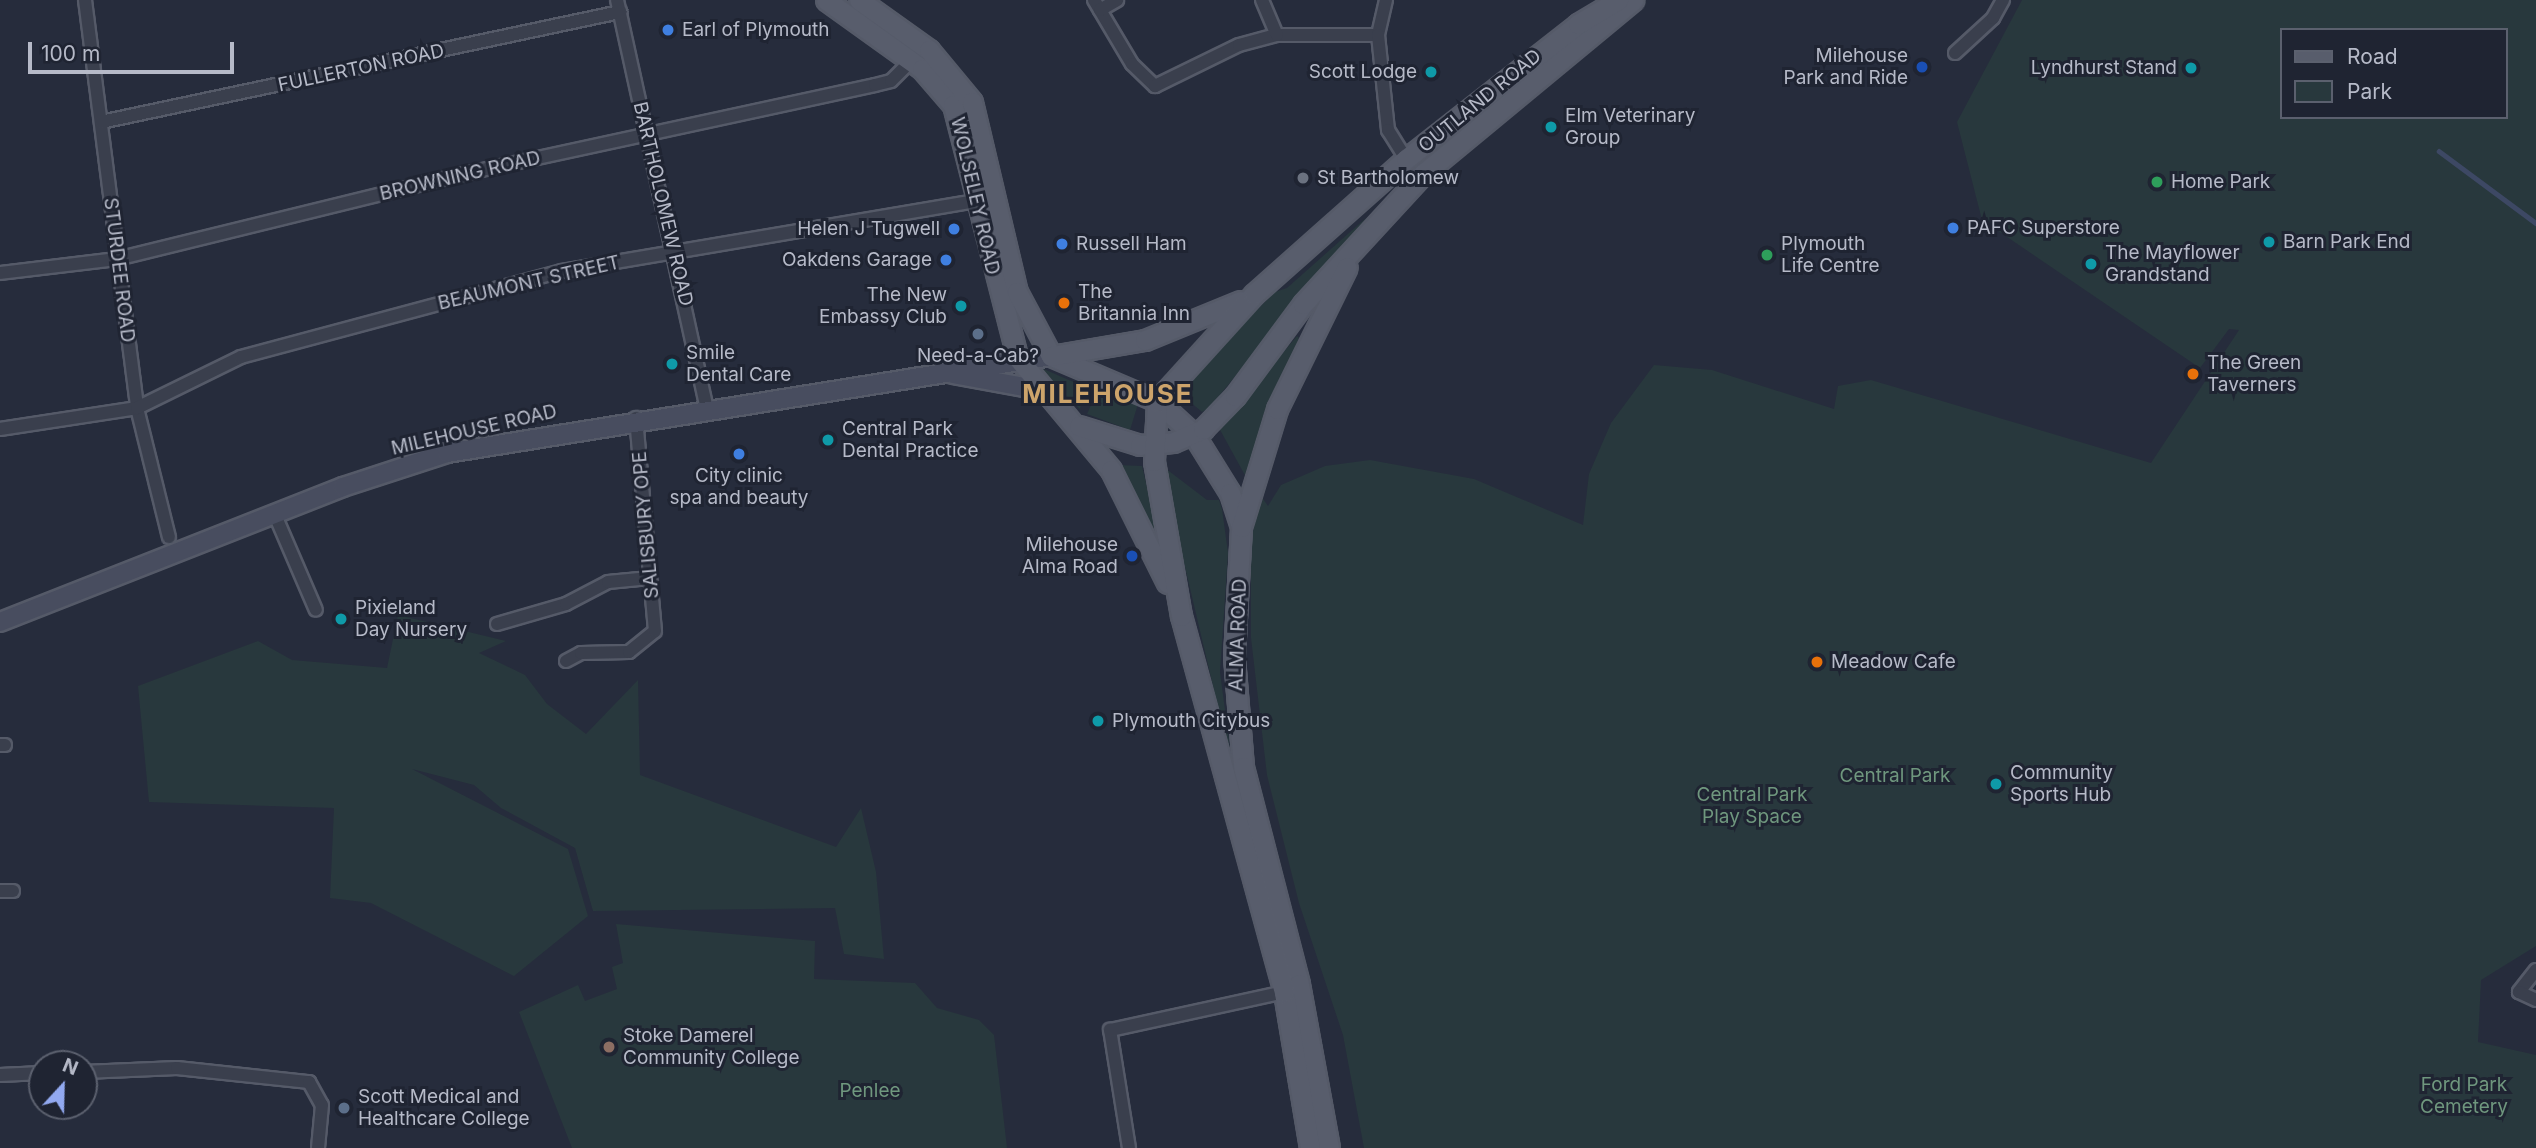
<!DOCTYPE html>
<html>
<head>
<meta charset="utf-8">
<style>
  body { margin:0 }
  #map { position:relative; width:2536px; height:1148px; overflow:hidden; background:#262c3c; font-family:Inter,sans-serif }
  div>[style] { position:absolute }
  .green>* { inset:0; background:#28383d }
  .stream>* { height:4.5px; margin:-2.25px; padding:0 2.25px; transform-origin:2.25px; border-radius:2.25px; background:#3d4864 }
  .roads { filter:drop-shadow(2px 0 #555a68) drop-shadow(-2px 0 #555a68) drop-shadow(0 2px #555a68) drop-shadow(0 -2px #555a68) }
  .street>* { height:12px; margin:-6px; padding:0 6px; transform-origin:6px; border-radius:6px; background:#3a3f4d }
  .secondary>* { height:18px; margin:-9px; padding:0 9px; transform-origin:9px; border-radius:9px; background:#484d5f }
  .primary>* { height:19px; margin:-9.5px; padding:0 9.5px; transform-origin:9.5px; border-radius:9.5px; background:#585d6c }
  .dots>* { width:19px; height:19px; translate:-50% -50%; box-sizing:border-box; border:4px solid #1f2432; border-radius:50% }
  span { translate:-50% -50%; white-space:nowrap; text-align:center; line-height:1.15; -webkit-text-stroke:6px #1f2432; paint-order:stroke }
  .poi-label { font-size:19px; color:#b6bac8 }
  .left { translate:0 -50%; text-align:left }
  .right { translate:-100% -50%; text-align:right }
  .street-label { font-size:19px; color:#b6bac8 }
  .park-label { font-size:19px; color:#6f977e }
  .district-label { font-size:26px; color:#cda46b; font-weight:700; letter-spacing:2px }
  .legend { position:absolute; left:2280px; top:28px; width:228px; height:91px; box-sizing:border-box; background:#1f2432; border:2px solid #5b606e; margin:0; padding:9px 12px; list-style:none; font-size:21px; color:#b6bac8 }
  .legend li { display:flex; align-items:center; gap:14px; height:35px }
  .legend b { width:35px; border:2px solid #5b606e }
  .north { position:absolute; left:28px; top:1050px; width:70px; height:70px; box-sizing:border-box; background:#1f2432; border:2px solid #5b606e; border-radius:50%; rotate:22deg; font-size:19px; font-weight:700; line-height:28px; text-align:center; color:#b6bac8 }
  .north::after { content:''; display:block; margin:auto; width:24px; height:32px; background:#92a9f0; clip-path:polygon(50% 0,100% 100%,50% 72%,0 100%) }
  .scale { position:absolute; left:28px; top:42px; width:206px; height:32px; box-sizing:border-box; border:4px solid #b6bac8; border-top:0; padding-left:9px; font-size:21px; line-height:24px; white-space:nowrap; color:#b6bac8; -webkit-text-stroke:5px #1f2432; paint-order:stroke }
</style>
</head>
<body>
<div id="map">
  <div class="green">
    <div style="clip-path:polygon(evenodd,2022px 0,2536px 0,2536px 946px,2481px 980px,2478px 1042px,2536px 1055px,2536px 1148px,1364px 1148px,1343px 1035px,1299px 903px,1267px 775px,1251px 638px,1251px 540px,1261px 496px,1268px 506px,1281px 485px,1325px 466px,1370px 460px,1474px 479px,1583px 525px,1589px 474px,1611px 423px,1654px 365px,1712px 370px,1834px 409px,1838px 386px,1871px 380px,2151px 463px,2239px 330px,2229px 329px,2200px 368px,1982px 220px,1957px 122px,2022px 0,2282px 30px,2506px 30px,2506px 117px,2282px 117px,2282px 30px)"></div>
    <div style="clip-path:polygon(1367px 217px,1209px 408px,1202px 412px,1176px 390px,1275px 292px,1287px 288px)"></div>
    <div style="clip-path:polygon(1297px 336px,1299px 338px,1247px 479px,1219px 428px)"></div>
    <div style="clip-path:polygon(1039px 367px,1085px 387px,1080px 409px,1058px 388px)"></div>
    <div style="clip-path:polygon(1093px 389px,1138px 404px,1130px 430px,1087px 414px,1091px 405px,1103px 404px,1092px 397px)"></div>
    <div style="clip-path:polygon(1118px 465px,1142px 466px,1159px 538px,1156px 539px)"></div>
    <div style="clip-path:polygon(1161px 465px,1207px 500px,1219px 500px,1222px 509px,1228px 553px,1220px 672px,1233px 771px)"></div>
    <div style="clip-path:polygon(398px 615px,506px 641px,479px 653px,525px 675px,547px 704px,586px 734px,638px 680px,640px 775px,836px 847px,861px 808px,876px 872px,884px 959px,844px 954px,835px 908px,593px 911px,575px 848px,501px 808px,474px 785px,412px 769px,568px 849px,588px 916px,514px 976px,371px 903px,330px 898px,334px 808px,149px 802px,138px 686px,258px 641px,292px 660px,387px 668px)"></div>
    <div style="clip-path:polygon(616px 924px,815px 941px,814px 979px,915px 983px,937px 1008px,979px 1020px,994px 1035px,1007px 1148px,572px 1148px,519px 1012px,578px 985px,585px 1001px,617px 989px,612px 967px,623px 963px)"></div>
  </div>
  <div class="stream">
    <div style="left:2439px;top:151px;width:121px;rotate:36.6deg"></div>
  </div>
  <div class="roads">
    <div class="street">
      <div style="left:85px;top:0;width:411px;rotate:82.7deg"></div>
      <div style="left:137px;top:408px;width:133px;rotate:76.1deg"></div>
      <div style="left:617px;top:0;width:418px;rotate:77.6deg"></div>
      <div style="left:1094px;top:0;width:74px;rotate:59.3deg"></div>
      <div style="left:1132px;top:64px;width:32px;rotate:44deg"></div>
      <div style="left:1155px;top:86px;width:93px;rotate:-26deg"></div>
      <div style="left:1239px;top:45px;width:39px;rotate:-15deg"></div>
      <div style="left:1277px;top:35px;width:101px"></div>
      <div style="left:1262px;top:0;width:38px;rotate:67deg"></div>
      <div style="left:1386px;top:0;width:36px;rotate:103deg"></div>
      <div style="left:1378px;top:35px;width:96px;rotate:84deg"></div>
      <div style="left:1388px;top:130px;width:34px;rotate:58deg"></div>
      <div style="left:1100px;top:10px;width:20px;rotate:-30deg"></div>
      <div style="left:1955px;top:53px;width:52px;rotate:-42.6deg"></div>
      <div style="left:1993px;top:18px;width:21px;rotate:-61deg"></div>
      <div style="left:101px;top:122px;width:531px;rotate:-11.97deg"></div>
      <div style="left:0;top:273px;width:118px;rotate:-6.8deg"></div>
      <div style="left:117px;top:259px;width:361px;rotate:-13.8deg"></div>
      <div style="left:468px;top:173px;width:416px;rotate:-12.2deg"></div>
      <div style="left:875px;top:85px;width:16px;rotate:-14deg"></div>
      <div style="left:891px;top:81px;width:28px;rotate:-45deg"></div>
      <div style="left:0;top:429px;width:139px;rotate:-8.7deg"></div>
      <div style="left:137px;top:408px;width:116px;rotate:-26.1deg"></div>
      <div style="left:241px;top:357px;width:332px;rotate:-15deg"></div>
      <div style="left:562px;top:271px;width:421px;rotate:-9.6deg"></div>
      <div style="left:275px;top:515px;width:103px;rotate:66.7deg"></div>
      <div style="left:497px;top:624px;width:72px;rotate:-16.2deg"></div>
      <div style="left:566px;top:604px;width:47px;rotate:-27.6deg"></div>
      <div style="left:608px;top:582px;width:42px;rotate:-5.4deg"></div>
      <div style="left:566px;top:661px;width:17px;rotate:-28deg"></div>
      <div style="left:581px;top:653px;width:48px;rotate:-1.2deg"></div>
      <div style="left:629px;top:652px;width:33px;rotate:-39deg"></div>
      <div style="left:655px;top:631px;width:214px;rotate:-95.1deg"></div>
      <div style="left:0;top:745px;width:5px"></div>
      <div style="left:0;top:891px;width:13px"></div>
      <div style="left:2536px;top:970px;width:28px;rotate:128deg"></div>
      <div style="left:2519px;top:992px;width:19px;rotate:25deg"></div>
      <div style="left:84px;top:1072px;width:93px;rotate:-2.5deg"></div>
      <div style="left:177px;top:1068px;width:133px;rotate:6.1deg"></div>
      <div style="left:309px;top:1082px;width:26px;rotate:61deg"></div>
      <div style="left:322px;top:1105px;width:43px;rotate:95.3deg"></div>
      <div style="left:0;top:1075px;width:42px;rotate:-2.7deg"></div>
      <div style="left:1129px;top:1148px;width:120px;rotate:-99.1deg"></div>
      <div style="left:1110px;top:1030px;width:178px;rotate:-12.3deg"></div>
    </div>
    <div class="secondary">
      <div style="left:953px;top:374px;width:89px;rotate:10.3deg"></div>
      <div style="left:0;top:622px;width:369px;rotate:-21.5deg"></div>
      <div style="left:343px;top:487px;width:109px;rotate:-18.1deg"></div>
      <div style="left:447px;top:453px;width:612px;rotate:-9.12deg"></div>
    </div>
    <div class="primary">
      <div style="left:826px;top:0;width:118px;rotate:35.7deg"></div>
      <div style="left:922px;top:69px;width:48px;rotate:49.3deg"></div>
      <div style="left:953px;top:105px;width:260px;rotate:75.7deg"></div>
      <div style="left:1017px;top:357px;width:147px;rotate:50.2deg"></div>
      <div style="left:1111px;top:470px;width:126px;rotate:63.6deg"></div>
      <div style="left:859px;top:0;width:86px;rotate:35.5deg"></div>
      <div style="left:929px;top:50px;width:67px;rotate:50.4deg"></div>
      <div style="left:972px;top:102px;width:195px;rotate:76.7deg"></div>
      <div style="left:1017px;top:292px;width:72px;rotate:62deg"></div>
      <div style="left:1051px;top:356px;width:115px;rotate:23deg"></div>
      <div style="left:1157px;top:401px;width:50px;rotate:42.6deg"></div>
      <div style="left:1194px;top:435px;width:68px;rotate:58.2deg"></div>
      <div style="left:1230px;top:493px;width:36px;rotate:72deg"></div>
      <div style="left:1241px;top:527px;width:130px;rotate:93.1deg"></div>
      <div style="left:1234px;top:657px;width:110px;rotate:85.3deg"></div>
      <div style="left:1243px;top:767px;width:224px;rotate:75.5deg"></div>
      <div style="left:1299px;top:984px;width:167px;rotate:79.6deg"></div>
      <div style="left:1051px;top:356px;width:95px;rotate:-9.7deg"></div>
      <div style="left:1145px;top:340px;width:103px;rotate:-22.3deg"></div>
      <div style="left:1079px;top:426px;width:64px;rotate:17.3deg"></div>
      <div style="left:1140px;top:445px;width:33px;rotate:-5deg"></div>
      <div style="left:1173px;top:442px;width:33px;rotate:-23deg"></div>
      <div style="left:1203px;top:429px;width:46px;rotate:-45.9deg"></div>
      <div style="left:1235px;top:396px;width:114px;rotate:-53.5deg"></div>
      <div style="left:1303px;top:304px;width:177px;rotate:-47.3deg"></div>
      <div style="left:1423px;top:174px;width:273px;rotate:-39.6deg"></div>
      <div style="left:1241px;top:527px;width:123px;rotate:-73deg"></div>
      <div style="left:1277px;top:409px;width:158px;rotate:-63.8deg"></div>
      <div style="left:1310px;top:1148px;width:158px;rotate:-99.5deg"></div>
      <div style="left:1284px;top:992px;width:390px;rotate:-105.3deg"></div>
      <div style="left:1181px;top:616px;width:157px;rotate:-99.9deg"></div>
      <div style="left:1154px;top:461px;width:60px;rotate:-87.1deg"></div>
      <div style="left:1157px;top:401px;width:144px;rotate:-47.8deg"></div>
      <div style="left:1254px;top:294px;width:203px;rotate:-41.6deg"></div>
      <div style="left:1406px;top:159px;width:219px;rotate:-38.1deg"></div>
      <div style="left:1578px;top:24px;width:47px;rotate:-31deg"></div>
    </div>
  </div>
  <div class="dots">
    <div style="left:668px;top:30px;background:#3f7fe0"></div>
    <div style="left:1922px;top:67px;background:#1a4fb4"></div>
    <div style="left:2191px;top:68px;background:#0f9aa8"></div>
    <div style="left:1431px;top:72px;background:#0f9aa8"></div>
    <div style="left:1551px;top:127px;background:#0f9aa8"></div>
    <div style="left:1303px;top:178px;background:#6b7280"></div>
    <div style="left:2157px;top:182px;background:#2e9e5b"></div>
    <div style="left:1953px;top:228px;background:#3f7fe0"></div>
    <div style="left:954px;top:229px;background:#3f7fe0"></div>
    <div style="left:2269px;top:242px;background:#0f9aa8"></div>
    <div style="left:1062px;top:244px;background:#3f7fe0"></div>
    <div style="left:1767px;top:255px;background:#2e9e5b"></div>
    <div style="left:946px;top:260px;background:#3f7fe0"></div>
    <div style="left:2091px;top:264px;background:#0f9aa8"></div>
    <div style="left:1064px;top:303px;background:#e8710a"></div>
    <div style="left:961px;top:306px;background:#0f9aa8"></div>
    <div style="left:978px;top:334px;background:#5c6f8a"></div>
    <div style="left:672px;top:364px;background:#0f9aa8"></div>
    <div style="left:2193px;top:374px;background:#e8710a"></div>
    <div style="left:828px;top:440px;background:#0f9aa8"></div>
    <div style="left:739px;top:454px;background:#3f7fe0"></div>
    <div style="left:1132px;top:556px;background:#1a4fb4"></div>
    <div style="left:341px;top:619px;background:#0f9aa8"></div>
    <div style="left:1817px;top:662px;background:#e8710a"></div>
    <div style="left:1098px;top:721px;background:#0f9aa8"></div>
    <div style="left:1996px;top:784px;background:#0f9aa8"></div>
    <div style="left:609px;top:1047px;background:#8d6e63"></div>
    <div style="left:344px;top:1108px;background:#5c6f8a"></div>
  </div>
  <div class="poi-label">
    <span class="left" style="left:682px;top:30px">Earl of Plymouth</span>
    <span class="right" style="left:1908px;top:67px">Milehouse<br>Park and Ride</span>
    <span class="right" style="left:2177px;top:68px">Lyndhurst Stand</span>
    <span class="right" style="left:1417px;top:72px">Scott Lodge</span>
    <span class="left" style="left:1565px;top:127px">Elm Veterinary<br>Group</span>
    <span class="left" style="left:1317px;top:178px">St Bartholomew</span>
    <span class="left" style="left:2171px;top:182px">Home Park</span>
    <span class="left" style="left:1967px;top:228px">PAFC Superstore</span>
    <span class="right" style="left:940px;top:229px">Helen J Tugwell</span>
    <span class="left" style="left:2283px;top:242px">Barn Park End</span>
    <span class="left" style="left:1076px;top:244px">Russell Ham</span>
    <span class="left" style="left:1781px;top:255px">Plymouth<br>Life Centre</span>
    <span class="left" style="left:2105px;top:264px">The Mayflower<br>Grandstand</span>
    <span class="right" style="left:932px;top:260px">Oakdens Garage</span>
    <span class="left" style="left:1078px;top:303px">The<br>Britannia Inn</span>
    <span class="right" style="left:947px;top:306px">The New<br>Embassy Club</span>
    <span class="left" style="left:686px;top:364px">Smile<br>Dental Care</span>
    <span style="left:978px;top:356px">Need-a-Cab?</span>
    <span class="left" style="left:2207px;top:374px">The Green<br>Taverners</span>
    <span class="left" style="left:842px;top:440px">Central Park<br>Dental Practice</span>
    <span style="left:739px;top:487px">City clinic<br>spa and beauty</span>
    <span class="right" style="left:1118px;top:556px">Milehouse<br>Alma Road</span>
    <span class="left" style="left:355px;top:619px">Pixieland<br>Day Nursery</span>
    <span class="left" style="left:1831px;top:662px">Meadow Cafe</span>
    <span class="left" style="left:1112px;top:721px">Plymouth Citybus</span>
    <span class="left" style="left:2010px;top:784px">Community<br>Sports Hub</span>
    <span class="left" style="left:623px;top:1047px">Stoke Damerel<br>Community College</span>
    <span class="left" style="left:358px;top:1108px">Scott Medical and<br>Healthcare College</span>
  </div>
  <div class="street-label">
    <span style="left:361px;top:68px;rotate:-12deg">FULLERTON ROAD</span>
    <span style="left:1480px;top:101px;rotate:-39deg">OUTLAND ROAD</span>
    <span style="left:460px;top:176px;rotate:-13deg">BROWNING ROAD</span>
    <span style="left:975px;top:196px;rotate:77deg">WOLSELEY ROAD</span>
    <span style="left:663px;top:204px;rotate:77deg">BARTHOLOMEW ROAD</span>
    <span style="left:119px;top:270px;rotate:83deg">STURDEE ROAD</span>
    <span style="left:529px;top:283px;rotate:-13deg">BEAUMONT STREET</span>
    <span style="left:474px;top:430px;rotate:-13deg">MILEHOUSE ROAD</span>
    <span style="left:646px;top:525px;rotate:-95deg">SALISBURY OPE</span>
    <span style="left:1238px;top:635px;rotate:-88deg">ALMA ROAD</span>
  </div>
  <div class="park-label">
    <span style="left:1895px;top:776px">Central Park</span>
    <span style="left:1752px;top:806px">Central Park<br>Play Space</span>
    <span style="left:2464px;top:1096px">Ford Park<br>Cemetery</span>
    <span style="left:870px;top:1091px">Penlee</span>
  </div>
  <div class="district-label">
    <span style="left:1108px;top:394px">MILEHOUSE</span>
  </div>
  <ul class="legend">
  <li><b style="height:9px;background:#585d6c"></b>Road</li>
  <li><b style="height:19px;background:#28383d"></b>Park</li>
  </ul>
  <div class="north">N</div>
  <div class="scale">100 m</div>
</div>
</body>
</html>
